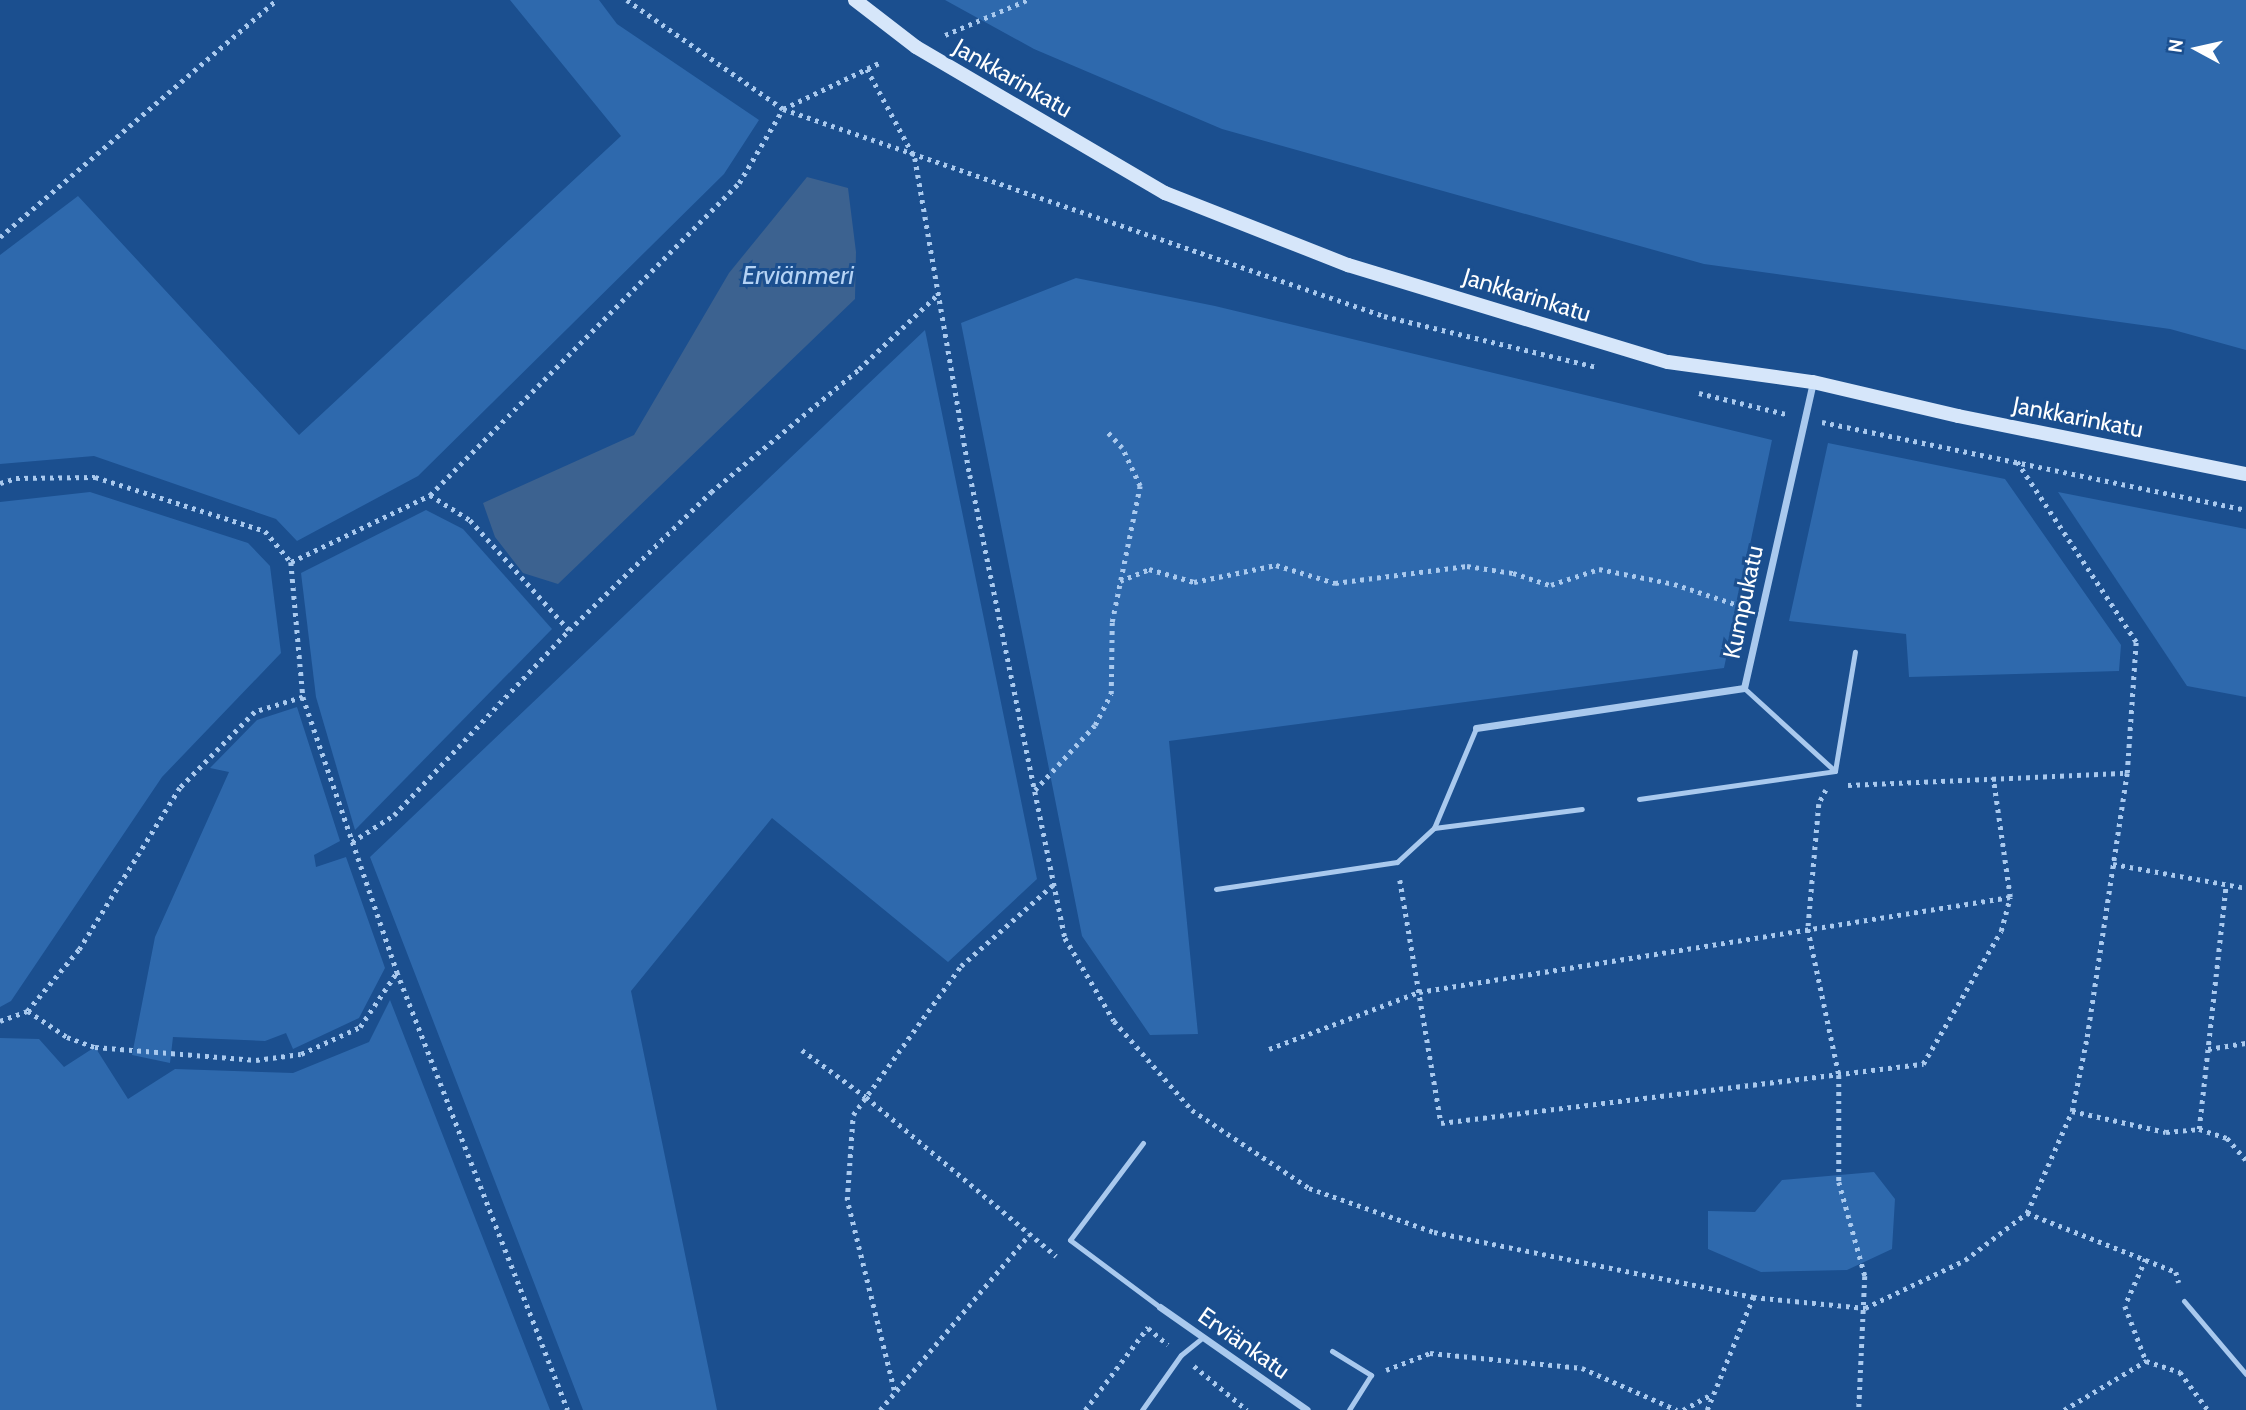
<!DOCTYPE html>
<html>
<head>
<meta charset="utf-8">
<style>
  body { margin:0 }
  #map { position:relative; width:2246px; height:1410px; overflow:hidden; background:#1b4f8f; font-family:Cabin,sans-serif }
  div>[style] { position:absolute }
  .green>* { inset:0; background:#2e69ad }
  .water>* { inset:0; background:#3c6290 }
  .path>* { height:4.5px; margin-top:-2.25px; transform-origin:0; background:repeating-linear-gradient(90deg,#a9c9ee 0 3.5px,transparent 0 8.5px) }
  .lane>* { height:5px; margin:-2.5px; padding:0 2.5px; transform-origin:2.5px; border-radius:2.5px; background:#a9c9ee }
  .street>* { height:7px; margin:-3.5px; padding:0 3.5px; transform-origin:3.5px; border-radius:3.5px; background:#a9c9ee }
  .secondary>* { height:14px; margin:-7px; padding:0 7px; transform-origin:7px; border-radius:7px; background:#d6e6fa }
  span { translate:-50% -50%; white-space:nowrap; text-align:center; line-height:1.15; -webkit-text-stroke:6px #1b4f8f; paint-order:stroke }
  .street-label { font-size:24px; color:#fff }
  .water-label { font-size:26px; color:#b5d3f5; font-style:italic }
  .north { position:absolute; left:2162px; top:14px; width:70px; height:70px; -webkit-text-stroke:5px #1b4f8f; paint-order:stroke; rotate:278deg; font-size:19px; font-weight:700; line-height:28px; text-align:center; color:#fff }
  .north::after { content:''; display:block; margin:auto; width:24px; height:32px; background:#fff; clip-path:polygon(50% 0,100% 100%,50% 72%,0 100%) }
</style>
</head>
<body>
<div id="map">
  <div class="green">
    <div style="clip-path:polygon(510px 0,599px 0,617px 24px,759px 120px,724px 174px,418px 476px,297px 541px,276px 519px,94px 456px,0 464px,0 255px,78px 196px,299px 435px,621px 136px)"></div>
    <div style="clip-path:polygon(945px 0,2246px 0,2246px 350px,2170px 329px,1704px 264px,1222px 129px,1034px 49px)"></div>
    <div style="clip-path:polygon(1076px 278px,1215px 306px,1772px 440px,1724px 668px,1169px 741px,1198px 1034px,1150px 1035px,1082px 936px,961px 323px)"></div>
    <div style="clip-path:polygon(925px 330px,1037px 879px,948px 962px,772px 818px,631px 991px,717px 1410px,583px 1410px,370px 857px)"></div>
    <div style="clip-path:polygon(1828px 443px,2005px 479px,2121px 645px,2119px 671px,1909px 677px,1906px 634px,1789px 621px)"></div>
    <div style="clip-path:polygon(90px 492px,248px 543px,270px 566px,281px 653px,162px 777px,11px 1001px,0 1007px,0 502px)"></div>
    <div style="clip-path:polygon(2058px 492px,2246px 529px,2246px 697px,2187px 686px)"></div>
    <div style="clip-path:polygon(426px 510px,463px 529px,552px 629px,355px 830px,316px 697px,301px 573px)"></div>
    <div style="clip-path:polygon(297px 707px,340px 841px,314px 855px,316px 867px,346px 857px,385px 968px,359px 1018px,293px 1049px,286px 1033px,265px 1041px,173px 1037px,170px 1063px,132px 1055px,155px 937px,229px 772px,210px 768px,257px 720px)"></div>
    <div style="clip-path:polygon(390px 1000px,550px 1410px,0 1410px,0 1038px,39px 1039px,64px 1067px,95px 1047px,128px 1099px,175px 1069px,293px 1073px,369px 1042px)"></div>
    <div style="clip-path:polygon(1874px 1172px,1895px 1199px,1892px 1249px,1847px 1270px,1761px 1272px,1708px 1249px,1708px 1211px,1755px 1212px,1782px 1180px)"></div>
  </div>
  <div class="water">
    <div style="clip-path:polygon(807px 177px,848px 188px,856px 252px,855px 299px,558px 584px,523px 573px,495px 537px,483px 503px,634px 435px,729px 273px)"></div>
  </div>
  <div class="path">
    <div style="left:627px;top:0;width:190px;rotate:34.9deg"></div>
    <div style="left:783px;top:109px;width:636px;rotate:19.01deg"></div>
    <div style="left:1384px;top:316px;width:218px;rotate:13.5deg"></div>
    <div style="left:945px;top:35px;width:89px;rotate:-23.1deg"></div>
    <div style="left:867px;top:69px;width:101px;rotate:61.7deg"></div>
    <div style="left:915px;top:158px;width:322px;rotate:80.2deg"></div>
    <div style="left:970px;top:475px;width:473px;rotate:78.4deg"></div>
    <div style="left:1065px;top:938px;width:96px;rotate:59.4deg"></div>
    <div style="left:1114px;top:1021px;width:118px;rotate:48.8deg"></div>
    <div style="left:1192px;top:1110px;width:141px;rotate:33.7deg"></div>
    <div style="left:1309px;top:1188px;width:133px;rotate:19.4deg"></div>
    <div style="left:1434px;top:1232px;width:326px;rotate:11.5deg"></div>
    <div style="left:1753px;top:1297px;width:113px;rotate:5.6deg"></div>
    <div style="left:1865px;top:1308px;width:111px;rotate:-25.6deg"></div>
    <div style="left:1965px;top:1260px;width:78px;rotate:-37.2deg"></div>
    <div style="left:2027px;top:1213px;width:111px;rotate:-66.2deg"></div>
    <div style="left:2072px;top:1111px;width:76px;rotate:-78.5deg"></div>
    <div style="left:2087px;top:1037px;width:267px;rotate:-81.4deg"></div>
    <div style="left:2127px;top:773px;width:131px;rotate:-86.1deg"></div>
    <div style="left:2136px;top:642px;width:216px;rotate:-123.5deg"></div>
    <div style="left:0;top:237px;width:365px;rotate:-40.6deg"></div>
    <div style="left:1699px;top:393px;width:89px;rotate:13.6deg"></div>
    <div style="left:1822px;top:422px;width:433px;rotate:11.7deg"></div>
    <div style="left:0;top:483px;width:17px;rotate:-17deg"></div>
    <div style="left:16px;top:478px;width:79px;rotate:-0.7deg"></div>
    <div style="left:95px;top:477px;width:178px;rotate:17.6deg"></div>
    <div style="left:265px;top:531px;width:40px;rotate:50deg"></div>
    <div style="left:291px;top:562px;width:136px;rotate:84.9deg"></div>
    <div style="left:303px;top:697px;width:291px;rotate:71.1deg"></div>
    <div style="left:397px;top:972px;width:470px;rotate:68.7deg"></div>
    <div style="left:430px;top:495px;width:47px;rotate:32deg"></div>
    <div style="left:470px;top:520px;width:148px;rotate:48deg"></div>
    <div style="left:291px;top:562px;width:154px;rotate:-25.7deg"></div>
    <div style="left:430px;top:495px;width:439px;rotate:-45.3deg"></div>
    <div style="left:739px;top:183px;width:86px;rotate:-59.3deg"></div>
    <div style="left:783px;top:109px;width:109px;rotate:-25.6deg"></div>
    <div style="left:1120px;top:581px;width:31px;rotate:-22deg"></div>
    <div style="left:1149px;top:569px;width:47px;rotate:16.1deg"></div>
    <div style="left:1194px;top:582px;width:84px;rotate:-11.7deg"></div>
    <div style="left:1276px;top:565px;width:62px;rotate:17deg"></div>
    <div style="left:1335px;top:583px;width:133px;rotate:-7.3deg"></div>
    <div style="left:1467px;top:566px;width:47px;rotate:8.7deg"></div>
    <div style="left:1513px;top:573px;width:40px;rotate:18deg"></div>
    <div style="left:1551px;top:585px;width:51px;rotate:-18.4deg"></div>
    <div style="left:1599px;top:569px;width:76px;rotate:11.3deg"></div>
    <div style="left:1674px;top:584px;width:74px;rotate:18.2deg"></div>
    <div style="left:303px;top:697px;width:50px;rotate:162.6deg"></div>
    <div style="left:255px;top:712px;width:107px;rotate:134.6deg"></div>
    <div style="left:180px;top:788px;width:191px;rotate:121.9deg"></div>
    <div style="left:79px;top:950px;width:80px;rotate:129.9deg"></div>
    <div style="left:28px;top:1011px;width:47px;rotate:33.7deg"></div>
    <div style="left:67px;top:1037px;width:30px;rotate:20deg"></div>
    <div style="left:95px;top:1047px;width:162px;rotate:4.6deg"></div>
    <div style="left:256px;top:1060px;width:45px;rotate:-7.6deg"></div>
    <div style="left:301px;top:1054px;width:65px;rotate:-24.6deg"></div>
    <div style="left:360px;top:1027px;width:66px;rotate:-56.1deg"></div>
    <div style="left:1848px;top:785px;width:279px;rotate:-2.5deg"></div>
    <div style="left:1035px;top:790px;width:88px;rotate:-47.3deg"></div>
    <div style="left:1095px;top:725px;width:35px;rotate:-63deg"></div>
    <div style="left:1111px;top:694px;width:72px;rotate:-89.2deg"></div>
    <div style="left:1112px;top:622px;width:139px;rotate:-78.4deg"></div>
    <div style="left:1140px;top:486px;width:42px;rotate:-115.3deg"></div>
    <div style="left:1122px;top:448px;width:25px;rotate:-133deg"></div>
    <div style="left:1826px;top:790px;width:16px;rotate:117deg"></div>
    <div style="left:1819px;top:804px;width:125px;rotate:95deg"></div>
    <div style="left:1808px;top:929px;width:149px;rotate:78deg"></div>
    <div style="left:1839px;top:1075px;width:107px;rotate:90deg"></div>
    <div style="left:1839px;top:1182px;width:98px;rotate:74.5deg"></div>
    <div style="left:1865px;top:1276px;width:134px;rotate:92.6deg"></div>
    <div style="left:352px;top:842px;width:50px;rotate:-32.7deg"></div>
    <div style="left:394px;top:815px;width:255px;rotate:-46.6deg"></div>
    <div style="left:569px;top:630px;width:198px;rotate:-44.2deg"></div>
    <div style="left:711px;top:492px;width:192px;rotate:-39.7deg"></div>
    <div style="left:859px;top:369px;width:106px;rotate:-43.5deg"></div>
    <div style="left:2113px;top:864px;width:135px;rotate:10.2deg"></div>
    <div style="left:1400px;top:880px;width:246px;rotate:80.4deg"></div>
    <div style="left:1441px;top:1123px;width:486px;rotate:-7deg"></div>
    <div style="left:1923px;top:1064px;width:154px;rotate:-59.6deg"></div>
    <div style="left:2001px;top:931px;width:35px;rotate:-75deg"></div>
    <div style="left:2010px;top:897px;width:121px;rotate:-98.1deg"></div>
    <div style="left:0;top:1021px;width:30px;rotate:-20deg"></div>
    <div style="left:1269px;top:1049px;width:160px;rotate:-20.8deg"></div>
    <div style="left:1419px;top:992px;width:599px;rotate:-9.13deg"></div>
    <div style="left:2208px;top:1049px;width:38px;rotate:-9deg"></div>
    <div style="left:802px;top:1050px;width:79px;rotate:36.3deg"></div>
    <div style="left:866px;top:1097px;width:248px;rotate:39.9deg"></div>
    <div style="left:2072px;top:1111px;width:96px;rotate:12.6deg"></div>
    <div style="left:2166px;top:1132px;width:33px;rotate:-5deg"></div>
    <div style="left:2199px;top:1129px;width:29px;rotate:18deg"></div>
    <div style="left:2227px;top:1138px;width:29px;rotate:49deg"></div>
    <div style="left:2199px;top:1129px;width:246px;rotate:-83.7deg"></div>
    <div style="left:2027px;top:1213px;width:160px;rotate:21.6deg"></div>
    <div style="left:2176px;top:1272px;width:11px;rotate:75deg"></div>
    <div style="left:2146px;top:1259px;width:51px;rotate:114.1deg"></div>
    <div style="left:2125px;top:1306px;width:59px;rotate:69.1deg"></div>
    <div style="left:2146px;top:1361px;width:36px;rotate:18deg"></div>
    <div style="left:2180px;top:1372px;width:47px;rotate:53.6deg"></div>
    <div style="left:1148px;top:1328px;width:26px;rotate:40deg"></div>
    <div style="left:1194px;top:1366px;width:69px;rotate:39.7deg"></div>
    <div style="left:1386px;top:1370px;width:47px;rotate:-21.1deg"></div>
    <div style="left:1430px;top:1353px;width:153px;rotate:5.6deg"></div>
    <div style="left:1582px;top:1368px;width:104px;rotate:23.9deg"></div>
    <div style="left:894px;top:1390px;width:196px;rotate:-103.9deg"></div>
    <div style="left:847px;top:1200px;width:85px;rotate:-86deg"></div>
    <div style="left:853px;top:1115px;width:184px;rotate:-54.1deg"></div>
    <div style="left:961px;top:966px;width:124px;rotate:-41.4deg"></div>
    <div style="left:880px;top:1410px;width:231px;rotate:-49.6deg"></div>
    <div style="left:1085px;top:1410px;width:104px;rotate:-52.8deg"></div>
    <div style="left:1683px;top:1410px;width:31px;rotate:-29deg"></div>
    <div style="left:1707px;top:1410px;width:122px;rotate:-67.8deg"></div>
    <div style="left:2064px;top:1410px;width:96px;rotate:-30.9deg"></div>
  </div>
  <div class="lane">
    <div style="left:1744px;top:688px;width:123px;rotate:42.4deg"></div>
    <div style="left:1639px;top:799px;width:198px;rotate:-8.1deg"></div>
    <div style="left:1835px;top:771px;width:121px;rotate:-80.5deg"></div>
    <div style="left:1434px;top:828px;width:149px;rotate:-7.3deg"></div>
    <div style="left:1216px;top:889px;width:183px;rotate:-8.5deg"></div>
    <div style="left:1397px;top:862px;width:50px;rotate:-42.6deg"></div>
    <div style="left:1434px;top:828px;width:108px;rotate:-67.2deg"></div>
    <div style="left:1143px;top:1143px;width:121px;rotate:127deg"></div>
    <div style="left:1070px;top:1240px;width:112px;rotate:36.7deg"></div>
    <div style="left:2184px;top:1301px;width:96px;rotate:49.7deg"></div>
    <div style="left:1332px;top:1351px;width:46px;rotate:31.6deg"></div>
    <div style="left:1371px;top:1375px;width:41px;rotate:122.2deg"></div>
    <div style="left:1142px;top:1410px;width:67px;rotate:-54.7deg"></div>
    <div style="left:1181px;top:1355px;width:26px;rotate:-39deg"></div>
  </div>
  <div class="street">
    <div style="left:1476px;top:728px;width:271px;rotate:-8.5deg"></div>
    <div style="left:1744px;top:688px;width:314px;rotate:-77.3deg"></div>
    <div style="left:1160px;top:1307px;width:179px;rotate:35deg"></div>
  </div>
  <div class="secondary">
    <div style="left:855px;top:0;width:77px;rotate:37.6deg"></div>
    <div style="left:916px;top:47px;width:289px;rotate:30.4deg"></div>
    <div style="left:1165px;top:193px;width:197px;rotate:21.5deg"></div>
    <div style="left:1348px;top:265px;width:334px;rotate:16.9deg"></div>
    <div style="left:1668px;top:362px;width:146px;rotate:7.9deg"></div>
    <div style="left:1813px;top:382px;width:149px;rotate:13.2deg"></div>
    <div style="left:1958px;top:416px;width:294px;rotate:11.4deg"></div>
  </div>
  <div class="street-label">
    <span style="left:1013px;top:78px;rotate:30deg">Jankkarinkatu</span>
    <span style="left:1527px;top:295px;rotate:17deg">Jankkarinkatu</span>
    <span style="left:2078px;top:417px;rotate:11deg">Jankkarinkatu</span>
    <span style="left:1743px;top:602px;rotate:-78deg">Kumpukatu</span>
    <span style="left:1244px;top:1343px;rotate:35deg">Erviänkatu</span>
  </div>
  <div class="water-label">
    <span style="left:798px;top:276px">Erviänmeri</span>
  </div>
  <div class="north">N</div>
</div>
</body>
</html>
